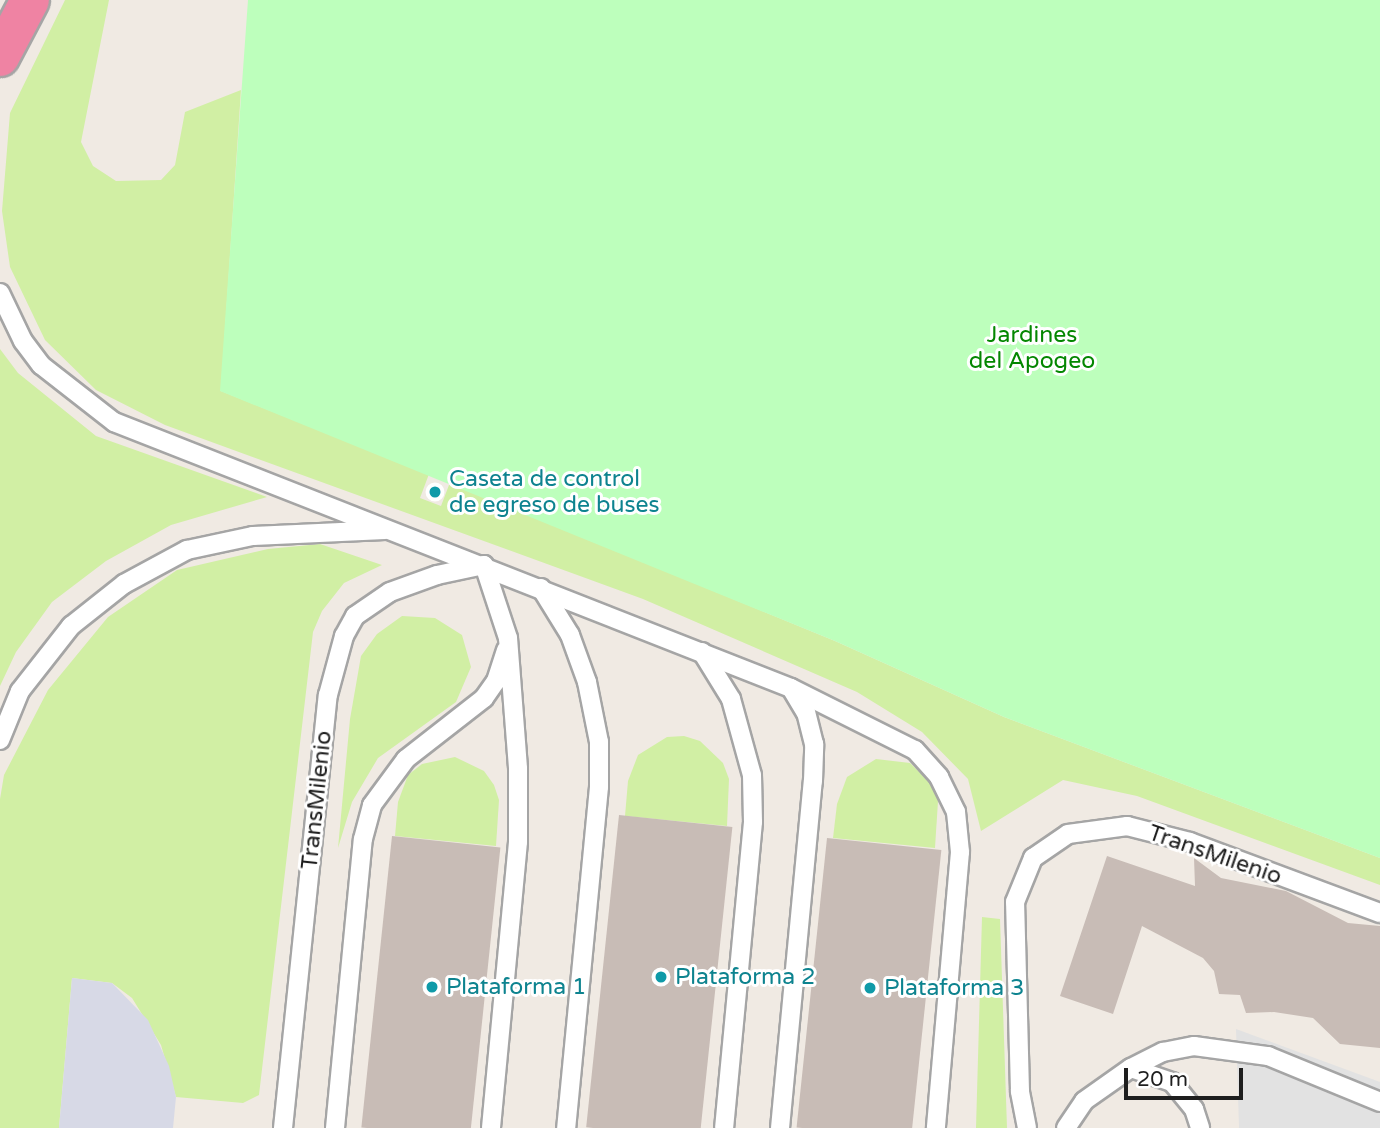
<!DOCTYPE html>
<html>
<head>
<meta charset="utf-8">
<style>
  body { margin:0 }
  #map { position:relative; width:1380px; height:1128px; overflow:hidden; background:#f0eae3; font-family:"Varela Round",sans-serif }
  div>[style] { position:absolute }
  .grass>* { inset:0; background:#d1efa4 }
  .park>* { inset:0; background:#bdffbc }
  .parking>* { inset:0; background:#e2e2e2 }
  .plaza>* { inset:0; background:#d7d9e6 }
  .building>* { inset:0; background:#c8bcb6; transform-origin:0 0 }
  .roads { filter:drop-shadow(2px 0 #a5a5a5) drop-shadow(-2px 0 #a5a5a5) drop-shadow(0 2px #a5a5a5) drop-shadow(0 -2px #a5a5a5) }
  .lane>* { height:18px; margin:-9px; padding:0 9px; transform-origin:9px; border-radius:9px; background:#fff }
  .highway>* { height:38px; margin:-19px; padding:0 19px; transform-origin:19px; border-radius:19px; background:#ef83a3 }
  .dots>* { width:19px; height:19px; translate:-50% -50%; box-sizing:border-box; border:4px solid #fff; border-radius:50% }
  span { translate:-50% -50%; white-space:nowrap; text-align:center; line-height:1.15; -webkit-text-stroke:6px #fff; paint-order:stroke }
  .park-label { font-size:23px; color:#048701 }
  .culture-label { font-size:23px; color:#0d838f }
  .left { translate:0 -50%; text-align:left }
  .street-label { font-size:23px; color:#1e1e1e }
  .scale { position:absolute; left:1124px; top:1068px; width:119px; height:32px; box-sizing:border-box; border:4px solid #1e1e1e; border-top:0; padding-left:9px; font-size:21px; line-height:24px; white-space:nowrap; color:#1e1e1e; -webkit-text-stroke:5px #fff; paint-order:stroke }
</style>
</head>
<body>
<div id="map">
  <div class="grass">
    <div style="clip-path:polygon(65px 0,109px 0,81px 142px,93px 166px,116px 181px,161px 180px,175px 165px,185px 112px,241px 90px,221px 391px,429px 474px,420px 498px,441px 506px,449px 485px,454px 484px,835px 641px,1004px 717px,1380px 858px,1380px 885px,1137px 796px,1063px 780px,981px 831px,968px 779px,922px 732px,857px 692px,643px 599px,165px 425px,96px 390px,45px 340px,10px 267px,2px 211px,10px 113px)"></div>
    <div style="clip-path:polygon(0 349px,18px 373px,96px 436px,267px 497px,171px 525px,106px 561px,52px 602px,16px 652px,0 686px)"></div>
    <div style="clip-path:polygon(320px 544px,382px 565px,344px 583px,322px 611px,313px 632px,259px 1095px,243px 1103px,176px 1097px,161px 1045px,132px 998px,112px 983px,72px 978px,59px 1128px,0 1128px,0 799px,4px 775px,48px 690px,108px 617px,177px 570px,268px 549px)"></div>
    <div style="clip-path:polygon(402px 616px,435px 618px,462px 635px,471px 667px,456px 702px,378px 758px,352px 802px,338px 848px,350px 719px,361px 656px,377px 634px)"></div>
    <div style="clip-path:polygon(684px 736px,700px 741px,723px 763px,729px 779px,727px 826px,625px 816px,628px 781px,638px 755px,667px 737px)"></div>
    <div style="clip-path:polygon(455px 757px,484px 771px,494px 785px,499px 800px,496px 846px,395px 836px,398px 802px,408px 775px,422px 764px)"></div>
    <div style="clip-path:polygon(876px 759px,910px 763px,933px 785px,938px 801px,935px 848px,833px 838px,837px 804px,847px 777px)"></div>
    <div style="clip-path:polygon(982px 917px,1000px 919px,1007px 1128px,976px 1128px)"></div>
  </div>
  <div class="park">
    <div style="clip-path:polygon(248px 0,1380px 0,1380px 858px,1004px 717px,835px 641px,220px 391px)"></div>
  </div>
  <div class="parking">
    <div style="clip-path:polygon(1236px 1029px,1380px 1082px,1380px 1128px,1239px 1128px)"></div>
  </div>
  <div class="plaza">
    <div style="clip-path:polygon(72px 978px,112px 983px,148px 1020px,169px 1066px,176px 1097px,173px 1128px,59px 1128px)"></div>
  </div>
  <div class="building">
    <div style="left:619px;top:815px;width:114px;height:314px;rotate:6deg"></div>
    <div style="left:392px;top:836px;width:109px;height:293px;rotate:6deg"></div>
    <div style="left:827px;top:838px;width:115px;height:291px;rotate:6deg"></div>
    <div style="clip-path:polygon(1107px 856px,1195px 886px,1194px 858px,1221px 878px,1286px 891px,1348px 923px,1380px 926px,1380px 1048px,1340px 1044px,1313px 1018px,1274px 1012px,1246px 1013px,1240px 995px,1219px 994px,1214px 971px,1203px 958px,1142px 926px,1113px 1014px,1060px 996px)"></div>
  </div>
  <div class="roads">
    <div class="lane">
      <div style="left:0;top:293px;width:53px;rotate:64.4deg"></div>
      <div style="left:23px;top:341px;width:30px;rotate:53deg"></div>
      <div style="left:41px;top:365px;width:93px;rotate:38deg"></div>
      <div style="left:114px;top:422px;width:727px;rotate:21.45deg"></div>
      <div style="left:791px;top:688px;width:139px;rotate:26.6deg"></div>
      <div style="left:915px;top:750px;width:36px;rotate:48deg"></div>
      <div style="left:939px;top:777px;width:39px;rotate:64deg"></div>
      <div style="left:956px;top:812px;width:40px;rotate:84.3deg"></div>
      <div style="left:960px;top:852px;width:277px;rotate:95deg"></div>
      <div style="left:484px;top:565px;width:77px;rotate:71.8deg"></div>
      <div style="left:508px;top:638px;width:131px;rotate:85.6deg"></div>
      <div style="left:518px;top:769px;width:73px;rotate:90deg"></div>
      <div style="left:518px;top:842px;width:287px;rotate:95.4deg"></div>
      <div style="left:541px;top:588px;width:55px;rotate:58.3deg"></div>
      <div style="left:570px;top:635px;width:50px;rotate:70.1deg"></div>
      <div style="left:587px;top:682px;width:61px;rotate:78.7deg"></div>
      <div style="left:599px;top:742px;width:45px;rotate:90deg"></div>
      <div style="left:599px;top:787px;width:343px;rotate:95.5deg"></div>
      <div style="left:702px;top:652px;width:55px;rotate:58.3deg"></div>
      <div style="left:731px;top:699px;width:79px;rotate:74.6deg"></div>
      <div style="left:752px;top:775px;width:47px;rotate:88.8deg"></div>
      <div style="left:753px;top:822px;width:307px;rotate:95.4deg"></div>
      <div style="left:0;top:740px;width:53px;rotate:-67.8deg"></div>
      <div style="left:20px;top:691px;width:83px;rotate:-51.9deg"></div>
      <div style="left:71px;top:626px;width:68px;rotate:-38.4deg"></div>
      <div style="left:124px;top:584px;width:72px;rotate:-28.4deg"></div>
      <div style="left:187px;top:550px;width:67px;rotate:-12deg"></div>
      <div style="left:253px;top:536px;width:132px;rotate:-2.6deg"></div>
      <div style="left:1131px;top:1068px;width:43px;rotate:18.9deg"></div>
      <div style="left:1172px;top:1082px;width:35px;rotate:51deg"></div>
      <div style="left:1194px;top:1109px;width:20px;rotate:72deg"></div>
      <div style="left:283px;top:1128px;width:435px;rotate:-84.1deg"></div>
      <div style="left:328px;top:695px;width:61px;rotate:-74.8deg"></div>
      <div style="left:344px;top:636px;width:23px;rotate:-61deg"></div>
      <div style="left:355px;top:616px;width:42px;rotate:-34.4deg"></div>
      <div style="left:390px;top:592px;width:50px;rotate:-19.9deg"></div>
      <div style="left:437px;top:575px;width:48px;rotate:-12deg"></div>
      <div style="left:335px;top:1128px;width:290px;rotate:-84.5deg"></div>
      <div style="left:363px;top:839px;width:35px;rotate:-75deg"></div>
      <div style="left:372px;top:805px;width:57px;rotate:-53.5deg"></div>
      <div style="left:406px;top:759px;width:99px;rotate:-38deg"></div>
      <div style="left:484px;top:698px;width:21px;rotate:-55deg"></div>
      <div style="left:496px;top:681px;width:32px;rotate:-72deg"></div>
      <div style="left:780px;top:1128px;width:349px;rotate:-84.6deg"></div>
      <div style="left:813px;top:781px;width:37px;rotate:-88deg"></div>
      <div style="left:814px;top:744px;width:32px;rotate:-104deg"></div>
      <div style="left:806px;top:713px;width:29px;rotate:-121deg"></div>
      <div style="left:1027px;top:1128px;width:38px;rotate:-101deg"></div>
      <div style="left:1020px;top:1091px;width:189px;rotate:-91.5deg"></div>
      <div style="left:1015px;top:902px;width:48px;rotate:-67.8deg"></div>
      <div style="left:1033px;top:858px;width:42px;rotate:-34.4deg"></div>
      <div style="left:1068px;top:834px;width:60px;rotate:-7.7deg"></div>
      <div style="left:1127px;top:826px;width:65px;rotate:14.3deg"></div>
      <div style="left:1190px;top:842px;width:203px;rotate:20.5deg"></div>
      <div style="left:1066px;top:1128px;width:32px;rotate:-56deg"></div>
      <div style="left:1084px;top:1101px;width:57px;rotate:-35.1deg"></div>
      <div style="left:1131px;top:1068px;width:36px;rotate:-27deg"></div>
      <div style="left:1163px;top:1052px;width:32px;rotate:-11deg"></div>
      <div style="left:1194px;top:1046px;width:75px;rotate:7.7deg"></div>
      <div style="left:1268px;top:1056px;width:121px;rotate:22.3deg"></div>
    </div>
    <div class="highway">
      <div style="left:0;top:57px;width:64px;rotate:-62.2deg"></div>
    </div>
  </div>
  <div class="dots">
    <div style="left:435px;top:492px;background:#0f9aa8"></div>
    <div style="left:661px;top:977px;background:#0f9aa8"></div>
    <div style="left:432px;top:987px;background:#0f9aa8"></div>
    <div style="left:870px;top:988px;background:#0f9aa8"></div>
  </div>
  <div class="park-label">
    <span style="left:1032px;top:348px">Jardines<br>del Apogeo</span>
  </div>
  <div class="culture-label">
    <span class="left" style="left:449px;top:492px">Caseta de control<br>de egreso de buses</span>
    <span class="left" style="left:675px;top:977px">Plataforma 2</span>
    <span class="left" style="left:446px;top:987px">Plataforma 1</span>
    <span class="left" style="left:884px;top:988px">Plataforma 3</span>
  </div>
  <div class="street-label">
    <span style="left:317px;top:800px;rotate:-84deg">TransMilenio</span>
    <span style="left:1215px;top:855px;rotate:19deg">TransMilenio</span>
  </div>
  <div class="scale">20 m</div>
</div>
</body>
</html>
